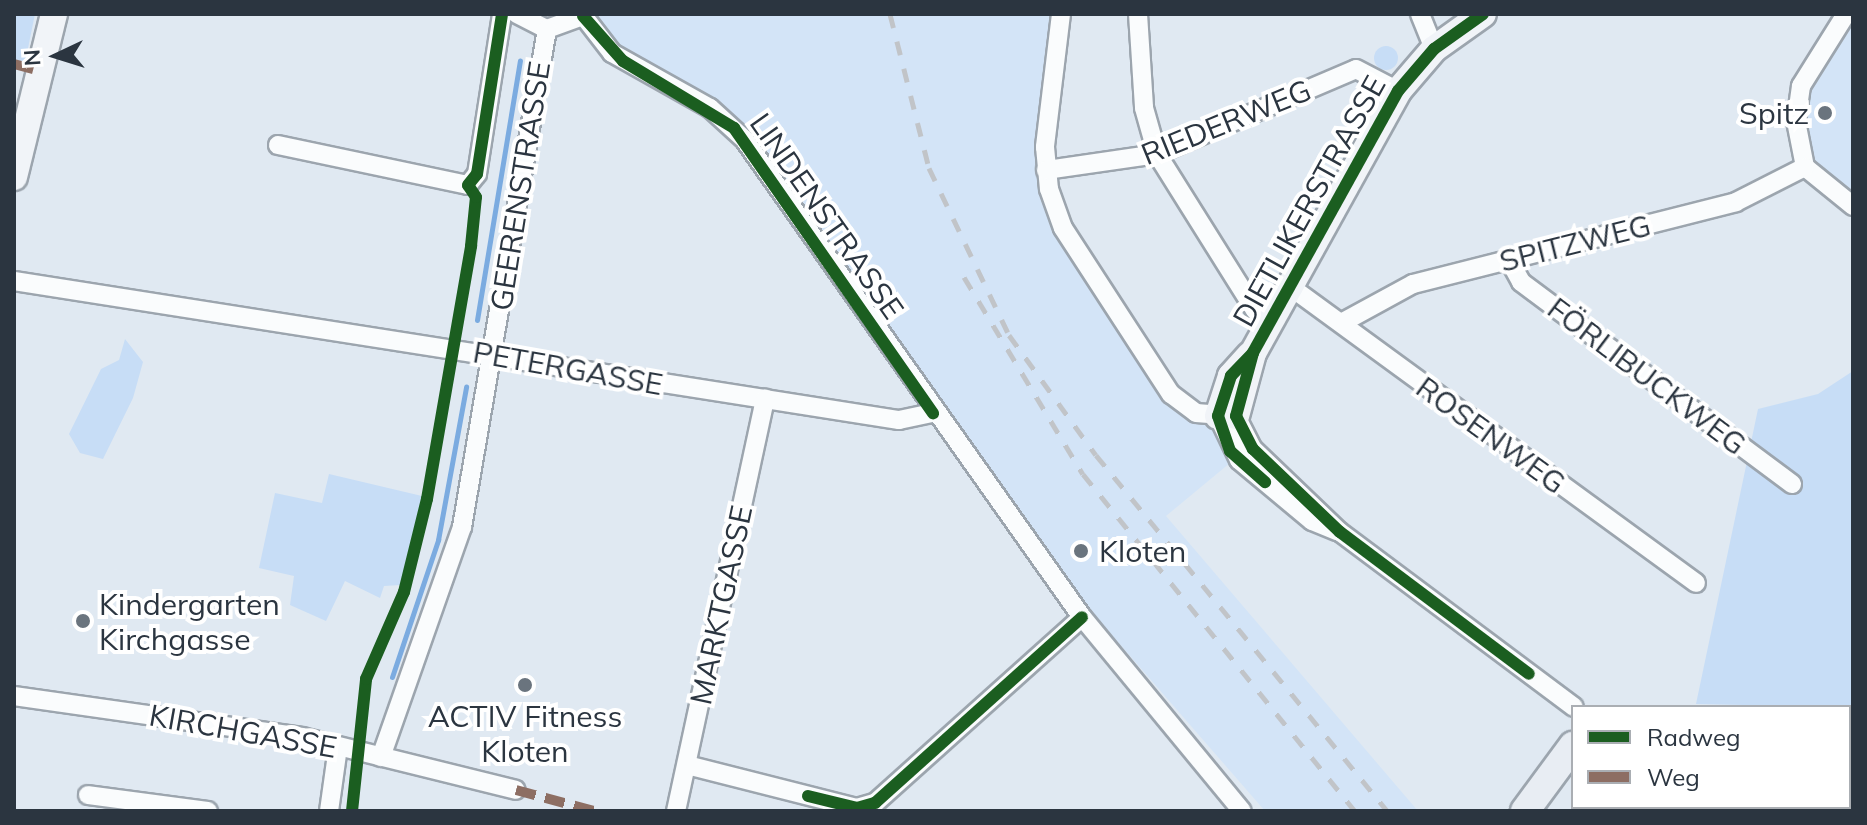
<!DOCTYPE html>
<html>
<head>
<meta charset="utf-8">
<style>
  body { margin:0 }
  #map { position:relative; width:1867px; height:825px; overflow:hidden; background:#e0e9f2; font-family:Mulish,sans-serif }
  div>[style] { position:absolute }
  .built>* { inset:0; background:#d3e4f7 }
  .green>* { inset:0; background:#c7ddf6 }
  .round { border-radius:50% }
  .stream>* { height:5px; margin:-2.5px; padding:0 2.5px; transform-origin:2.5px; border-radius:2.5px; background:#7babe0 }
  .roads { filter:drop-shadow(2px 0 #9ca5ae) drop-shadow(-2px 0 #9ca5ae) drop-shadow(0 2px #9ca5ae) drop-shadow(0 -2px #9ca5ae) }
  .street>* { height:18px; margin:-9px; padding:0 9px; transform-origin:9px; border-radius:9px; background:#fafcfd }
  .secondary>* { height:26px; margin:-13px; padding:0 13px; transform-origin:13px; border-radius:13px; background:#f1f4f8 }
  .primary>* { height:28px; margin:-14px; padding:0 14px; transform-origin:14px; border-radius:14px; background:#e8edf3 }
  .rail>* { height:5px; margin-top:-2.5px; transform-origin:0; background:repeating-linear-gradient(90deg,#c1c4c8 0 14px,transparent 0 28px) }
  .quiet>* { height:10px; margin-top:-5px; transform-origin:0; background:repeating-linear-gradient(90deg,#8d6e63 0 20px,transparent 0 30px) }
  .cycleway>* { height:12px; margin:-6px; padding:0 6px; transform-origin:6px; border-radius:6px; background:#1b5e20 }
  .dots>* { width:22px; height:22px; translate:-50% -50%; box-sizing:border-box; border:4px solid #fff; border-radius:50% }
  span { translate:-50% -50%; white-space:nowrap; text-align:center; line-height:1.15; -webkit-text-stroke:8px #fff; paint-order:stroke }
  .poi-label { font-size:30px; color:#2b3540 }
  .right { translate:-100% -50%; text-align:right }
  .left { translate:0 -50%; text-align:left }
  .street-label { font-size:30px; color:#2b3540 }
  .frame { position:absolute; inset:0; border:16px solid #2b3540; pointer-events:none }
  .legend { position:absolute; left:1571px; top:705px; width:280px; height:104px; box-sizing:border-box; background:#fff; border:2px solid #aaaeb3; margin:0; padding:10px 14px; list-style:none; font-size:24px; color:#2b3540 }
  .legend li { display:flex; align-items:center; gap:16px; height:40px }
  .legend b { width:40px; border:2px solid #aaaeb3 }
  .north { position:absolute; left:16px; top:16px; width:80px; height:80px; -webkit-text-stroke:6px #fff; paint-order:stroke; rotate:266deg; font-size:22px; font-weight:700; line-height:32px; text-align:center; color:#2b3540 }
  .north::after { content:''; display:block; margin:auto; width:28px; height:36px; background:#2b3540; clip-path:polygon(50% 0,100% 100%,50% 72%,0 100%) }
</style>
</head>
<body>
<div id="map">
  <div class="built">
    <div style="clip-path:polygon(582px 14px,1061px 14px,1049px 189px,1171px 394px,1209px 416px,1242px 453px,1166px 516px,1418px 811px,1265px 811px,1077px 595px,744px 139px,635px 69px)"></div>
    <div style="clip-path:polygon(1853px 14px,1853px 214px,1798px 143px,1797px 104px)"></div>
  </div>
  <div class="green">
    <div style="clip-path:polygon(14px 14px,35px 14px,25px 63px,14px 61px)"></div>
    <div class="round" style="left:1374px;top:46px;width:24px;height:24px"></div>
    <div style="clip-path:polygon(125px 339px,143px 362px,133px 398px,103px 459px,80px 453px,69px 434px,101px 369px,119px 360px)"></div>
    <div style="clip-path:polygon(1853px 371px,1853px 811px,1759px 811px,1753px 807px,1849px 807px,1849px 707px,1696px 704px,1758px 409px,1818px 394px)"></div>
    <div style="clip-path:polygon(329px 474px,422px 496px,400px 585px,384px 586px,380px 598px,345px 581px,326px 621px,290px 605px,294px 576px,259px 568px,275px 493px,322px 503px)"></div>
  </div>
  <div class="stream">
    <div style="left:477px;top:320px;width:263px;rotate:-80.6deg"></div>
    <div style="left:392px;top:677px;width:145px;rotate:-71.4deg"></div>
    <div style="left:438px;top:540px;width:156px;rotate:-79.6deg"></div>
  </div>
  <div class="roads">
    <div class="street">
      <div style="left:517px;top:14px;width:34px;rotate:27deg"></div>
      <div style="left:547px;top:29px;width:38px;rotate:-20deg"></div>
      <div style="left:582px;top:14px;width:49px;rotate:52.4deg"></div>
      <div style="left:612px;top:53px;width:112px;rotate:29.3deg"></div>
      <div style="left:710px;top:108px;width:46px;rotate:42.4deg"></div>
      <div style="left:744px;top:139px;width:585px;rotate:54.74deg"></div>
      <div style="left:1082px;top:617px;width:251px;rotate:50.5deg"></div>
      <div style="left:1061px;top:14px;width:134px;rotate:96.9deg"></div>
      <div style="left:1045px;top:147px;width:42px;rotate:84.6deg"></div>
      <div style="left:1049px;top:189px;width:41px;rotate:70.3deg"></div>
      <div style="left:1063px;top:228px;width:198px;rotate:57deg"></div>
      <div style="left:1171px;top:394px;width:31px;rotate:37deg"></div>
      <div style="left:1196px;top:413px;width:40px;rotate:4.3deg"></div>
      <div style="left:1236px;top:416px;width:37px;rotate:63deg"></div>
      <div style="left:1253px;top:449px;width:120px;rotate:43.7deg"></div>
      <div style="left:1340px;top:532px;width:292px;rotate:36.8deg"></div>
      <div style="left:1138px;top:14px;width:94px;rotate:86.3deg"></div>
      <div style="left:1144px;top:108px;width:48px;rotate:74.2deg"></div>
      <div style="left:1157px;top:154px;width:184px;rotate:57.9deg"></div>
      <div style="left:1255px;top:310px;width:18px;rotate:27deg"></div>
      <div style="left:1420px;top:14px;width:38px;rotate:68deg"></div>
      <div style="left:1846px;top:14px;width:85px;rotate:122deg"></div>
      <div style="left:1801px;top:86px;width:35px;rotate:98deg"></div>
      <div style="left:1796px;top:121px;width:47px;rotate:78.9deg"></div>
      <div style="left:1805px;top:167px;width:62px;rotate:39.1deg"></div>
      <div style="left:278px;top:145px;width:194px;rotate:11.9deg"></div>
      <div style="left:468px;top:185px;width:14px;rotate:-51deg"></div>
      <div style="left:477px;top:174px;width:162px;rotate:-81.1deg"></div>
      <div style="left:1046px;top:170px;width:112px;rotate:-8.2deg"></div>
      <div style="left:1157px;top:154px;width:216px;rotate:-23.1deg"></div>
      <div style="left:1356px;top:69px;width:47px;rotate:27.6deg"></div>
      <div style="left:1509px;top:260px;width:25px;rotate:61deg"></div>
      <div style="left:1521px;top:282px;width:338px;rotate:36.7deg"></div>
      <div style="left:14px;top:281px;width:896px;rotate:8.93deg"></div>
      <div style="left:899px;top:420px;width:35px;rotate:-12deg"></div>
      <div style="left:1288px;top:285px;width:505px;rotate:36.14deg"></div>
      <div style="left:1345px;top:321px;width:77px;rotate:-28.6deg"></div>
      <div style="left:1413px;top:284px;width:333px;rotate:-14.2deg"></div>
      <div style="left:1736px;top:202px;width:77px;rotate:-26.9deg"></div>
      <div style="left:1218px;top:416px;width:49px;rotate:64.5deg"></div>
      <div style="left:1239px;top:460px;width:95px;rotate:39.9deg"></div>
      <div style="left:1312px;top:521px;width:27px;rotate:22deg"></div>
      <div style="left:14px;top:696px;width:291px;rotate:8.1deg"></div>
      <div style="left:302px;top:737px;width:220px;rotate:13.9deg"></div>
      <div style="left:381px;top:757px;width:244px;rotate:-70.6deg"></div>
      <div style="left:462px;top:527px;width:505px;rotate:-80.31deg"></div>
      <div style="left:687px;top:765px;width:175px;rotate:14.2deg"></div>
      <div style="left:857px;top:808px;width:19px;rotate:-16deg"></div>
      <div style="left:875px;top:803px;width:278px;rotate:-41.9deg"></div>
      <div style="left:88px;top:795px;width:121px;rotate:7.6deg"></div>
      <div style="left:329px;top:811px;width:65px;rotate:-82deg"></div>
      <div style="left:676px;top:811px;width:422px;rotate:-77.8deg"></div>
    </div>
    <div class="secondary">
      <div style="left:14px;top:177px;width:168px;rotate:-76.2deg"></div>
      <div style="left:1218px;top:416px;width:42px;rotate:-72deg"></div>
      <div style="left:1231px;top:376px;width:28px;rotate:-48deg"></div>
      <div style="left:1236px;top:416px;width:65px;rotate:-74.9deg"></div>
      <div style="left:1253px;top:353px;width:299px;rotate:-61deg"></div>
      <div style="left:1398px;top:91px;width:55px;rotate:-49.4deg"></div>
      <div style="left:1434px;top:49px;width:60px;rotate:-35.5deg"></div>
    </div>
    <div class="primary">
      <div style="left:1710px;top:807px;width:6px;rotate:39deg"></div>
      <div style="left:1525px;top:811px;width:81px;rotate:-53.6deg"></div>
    </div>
  </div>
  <div class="rail">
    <div style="left:890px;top:14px;width:159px;rotate:75.8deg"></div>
    <div style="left:929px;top:168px;width:185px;rotate:64.4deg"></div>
    <div style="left:1009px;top:335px;width:148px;rotate:54.1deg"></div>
    <div style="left:1096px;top:455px;width:460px;rotate:50.7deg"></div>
    <div style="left:964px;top:277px;width:230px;rotate:58.9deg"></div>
    <div style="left:1083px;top:474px;width:433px;rotate:51.1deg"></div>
  </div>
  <div class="quiet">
    <div style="left:14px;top:64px;width:28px;rotate:15deg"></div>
    <div style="left:516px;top:790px;width:81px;rotate:15.1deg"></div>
  </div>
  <div class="cycleway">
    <div style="left:1483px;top:14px;width:60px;rotate:144.5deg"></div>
    <div style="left:1434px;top:49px;width:55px;rotate:130.6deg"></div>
    <div style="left:1398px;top:91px;width:299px;rotate:119deg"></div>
    <div style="left:1253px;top:353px;width:65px;rotate:105.1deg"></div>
    <div style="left:1236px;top:416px;width:37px;rotate:63deg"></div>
    <div style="left:1253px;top:449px;width:120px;rotate:43.7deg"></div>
    <div style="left:1340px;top:532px;width:236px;rotate:36.9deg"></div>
    <div style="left:583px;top:16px;width:60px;rotate:48.4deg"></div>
    <div style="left:623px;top:61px;width:130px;rotate:31.1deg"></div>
    <div style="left:734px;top:128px;width:348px;rotate:55.1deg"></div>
    <div style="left:1253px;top:353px;width:32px;rotate:134deg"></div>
    <div style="left:1231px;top:376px;width:42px;rotate:108deg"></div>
    <div style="left:1218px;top:416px;width:37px;rotate:71deg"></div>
    <div style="left:1230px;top:451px;width:47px;rotate:41.5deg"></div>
    <div style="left:808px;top:796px;width:50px;rotate:13.8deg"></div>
    <div style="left:857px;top:808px;width:19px;rotate:-16deg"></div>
    <div style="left:875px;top:803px;width:278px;rotate:-41.9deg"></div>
    <div style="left:352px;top:811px;width:133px;rotate:-83.9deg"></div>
    <div style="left:366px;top:679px;width:95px;rotate:-66.4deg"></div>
    <div style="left:404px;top:592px;width:96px;rotate:-76.1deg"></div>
    <div style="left:427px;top:499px;width:257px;rotate:-80.1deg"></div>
    <div style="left:471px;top:246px;width:49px;rotate:-84.2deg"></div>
    <div style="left:476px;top:197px;width:14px;rotate:-124deg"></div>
    <div style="left:468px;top:185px;width:14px;rotate:-51deg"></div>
    <div style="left:477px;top:174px;width:162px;rotate:-81.1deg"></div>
  </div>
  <div class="dots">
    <div style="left:1825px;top:113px;background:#6a747e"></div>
    <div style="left:1081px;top:551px;background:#6a747e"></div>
    <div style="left:83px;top:621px;background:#6a747e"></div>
    <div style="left:525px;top:685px;background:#6a747e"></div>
  </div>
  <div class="poi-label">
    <span class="right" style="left:1809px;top:113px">Spitz</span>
    <span class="left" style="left:1099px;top:551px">Kloten</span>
    <span class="left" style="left:99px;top:621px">Kindergarten<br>Kirchgasse</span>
    <span style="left:525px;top:733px">ACTIV Fitness<br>Kloten</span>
  </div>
  <div class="street-label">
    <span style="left:1226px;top:122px;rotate:-22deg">RIEDERWEG</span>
    <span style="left:520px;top:186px;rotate:-81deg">GEERENSTRASSE</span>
    <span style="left:1309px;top:201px;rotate:-61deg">DIETLIKERSTRASSE</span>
    <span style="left:827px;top:216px;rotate:55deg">LINDENSTRASSE</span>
    <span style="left:1575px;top:243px;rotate:-14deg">SPITZWEG</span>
    <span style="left:568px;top:368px;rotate:10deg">PETERGASSE</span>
    <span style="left:1647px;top:376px;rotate:37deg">FÖRLIBUCKWEG</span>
    <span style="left:1491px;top:435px;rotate:36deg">ROSENWEG</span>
    <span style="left:721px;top:605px;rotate:-78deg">MARKTGASSE</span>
    <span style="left:243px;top:731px;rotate:10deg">KIRCHGASSE</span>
  </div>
  <div class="frame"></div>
  <ul class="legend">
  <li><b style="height:10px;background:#1b5e20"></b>Radweg</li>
  <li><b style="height:10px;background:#8d6e63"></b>Weg</li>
  </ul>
  <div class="north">N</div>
</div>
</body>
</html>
